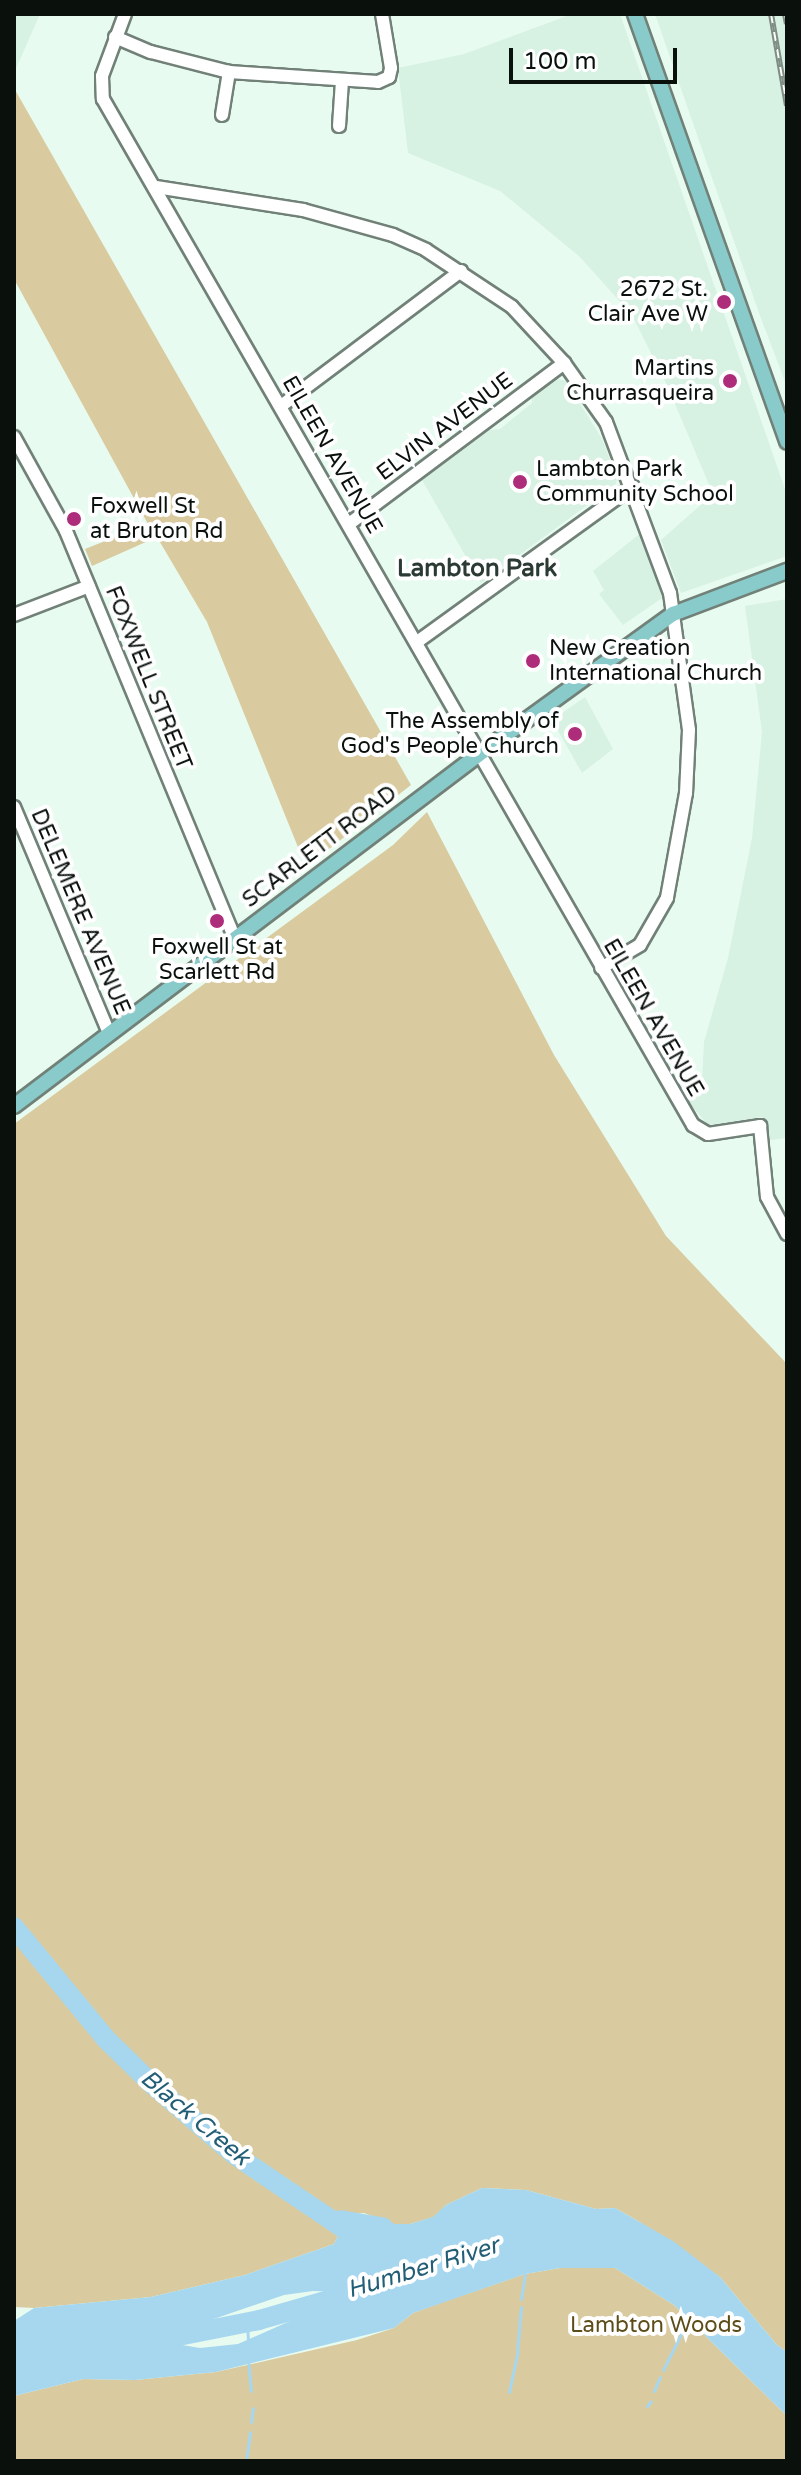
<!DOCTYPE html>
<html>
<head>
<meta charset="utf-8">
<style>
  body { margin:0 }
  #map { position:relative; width:801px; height:2475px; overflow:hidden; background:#e8fbf0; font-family:"Varela Round",sans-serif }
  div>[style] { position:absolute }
  .built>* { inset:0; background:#d7f1e2 }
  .green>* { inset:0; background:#d9cb9f }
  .water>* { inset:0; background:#a6d7ef }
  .stream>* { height:3px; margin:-1.5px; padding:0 1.5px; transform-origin:1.5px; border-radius:1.5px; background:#a6d7ef }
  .river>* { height:20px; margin:-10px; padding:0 10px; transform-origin:10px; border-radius:10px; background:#a6d7ef }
  .roads { filter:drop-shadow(2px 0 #718178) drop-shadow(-2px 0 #718178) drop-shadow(0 2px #718178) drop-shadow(0 -2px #718178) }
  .minor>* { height:12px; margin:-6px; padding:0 6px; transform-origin:6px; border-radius:6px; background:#fff }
  .major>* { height:14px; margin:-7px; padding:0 7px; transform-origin:7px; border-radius:7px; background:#89cbca }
  .rail>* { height:6px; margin-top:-3px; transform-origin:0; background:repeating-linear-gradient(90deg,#fff 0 9px,#7e8c84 0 18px); box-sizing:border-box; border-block:2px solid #7e8c84 }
  .dots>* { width:22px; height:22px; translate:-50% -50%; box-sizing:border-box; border:4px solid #fff; border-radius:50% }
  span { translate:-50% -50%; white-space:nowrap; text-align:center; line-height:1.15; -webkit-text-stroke:8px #fff; paint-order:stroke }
  .poi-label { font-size:22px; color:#0a110d }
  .right { translate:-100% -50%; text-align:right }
  .left { translate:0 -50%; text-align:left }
  .street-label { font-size:22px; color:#0a110d }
  .park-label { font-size:22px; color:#5d4c18 }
  .neighbourhood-label { font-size:24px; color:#2b3a32; font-weight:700 }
  .water-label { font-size:24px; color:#225e76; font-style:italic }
  .frame { position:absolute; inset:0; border:16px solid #0a110d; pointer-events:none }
  .scale { position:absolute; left:509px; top:48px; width:168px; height:36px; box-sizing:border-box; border:4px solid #0a110d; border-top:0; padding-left:10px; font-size:24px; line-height:28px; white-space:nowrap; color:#0a110d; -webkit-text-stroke:6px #fff; paint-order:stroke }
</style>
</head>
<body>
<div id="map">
  <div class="built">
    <div style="clip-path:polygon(14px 14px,40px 14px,14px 73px)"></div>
    <div style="clip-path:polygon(572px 14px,620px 14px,787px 495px,787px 556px,681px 593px,661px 540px,713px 494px,667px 385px,632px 315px,580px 257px,500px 191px,408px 153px,398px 68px,464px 54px)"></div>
    <div style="clip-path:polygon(655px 14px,787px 14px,787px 387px,759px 313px)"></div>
    <div style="clip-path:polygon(558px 379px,566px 381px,602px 439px,617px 478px,616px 484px,481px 583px,422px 480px,490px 430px,500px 429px,532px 403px,532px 397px)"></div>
    <div style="clip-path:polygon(642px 532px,662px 598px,623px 625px,599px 594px,604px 590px,593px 571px)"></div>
    <div style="clip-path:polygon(787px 599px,787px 1138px,770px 1140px,763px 1117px,708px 1125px,685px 1098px,702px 1084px,704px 1042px,728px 958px,752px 838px,762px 732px,745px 606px)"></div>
    <div style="clip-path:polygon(585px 697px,613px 749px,582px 773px,552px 720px)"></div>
  </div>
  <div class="green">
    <div style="clip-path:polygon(14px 88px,411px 785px,306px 867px,207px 622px,157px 537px,92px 566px,85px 549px,148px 524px,14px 279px)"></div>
    <div style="clip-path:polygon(427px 812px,554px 1055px,666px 1236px,787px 1364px,787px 2352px,777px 2345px,720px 2277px,638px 2221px,615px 2208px,596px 2209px,526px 2190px,505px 2189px,482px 2188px,446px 2205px,434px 2217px,410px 2224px,394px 2224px,364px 2213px,350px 2214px,329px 2230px,338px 2236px,334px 2244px,245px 2275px,151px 2297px,34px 2308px,14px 2307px,14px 1124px,393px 845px)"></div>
    <div style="clip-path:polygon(560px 2268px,615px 2268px,674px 2305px,787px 2416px,787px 2461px,14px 2461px,14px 2396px,83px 2379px,135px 2380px,216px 2372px,357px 2340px,394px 2328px,413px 2313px,446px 2301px,525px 2274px)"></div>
  </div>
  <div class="water">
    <div style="clip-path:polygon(evenodd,482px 2188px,526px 2190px,596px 2209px,615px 2208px,673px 2241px,720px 2277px,777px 2345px,787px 2352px,787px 2416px,674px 2305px,615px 2268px,560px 2268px,525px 2274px,413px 2313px,394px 2328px,216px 2372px,135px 2380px,83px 2379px,14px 2396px,14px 2321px,34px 2308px,151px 2297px,245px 2275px,334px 2244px,338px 2236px,326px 2227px,334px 2212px,340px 2210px,387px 2218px,394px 2224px,410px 2224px,433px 2217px,446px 2205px,482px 2188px,313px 2291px,343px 2292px,315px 2310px,238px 2344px,200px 2348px,164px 2342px,173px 2333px,284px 2295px,313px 2291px)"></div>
  </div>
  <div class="stream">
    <div style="left:521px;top:2299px;width:25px;rotate:-81deg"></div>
    <div style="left:247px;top:2322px;width:21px;rotate:87deg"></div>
    <div style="left:248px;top:2359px;width:32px;rotate:85deg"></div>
    <div style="left:663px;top:2370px;width:58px;rotate:-63.4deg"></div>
    <div style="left:654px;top:2391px;width:15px;rotate:-67deg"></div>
    <div style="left:509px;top:2392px;width:40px;rotate:-78deg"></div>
    <div style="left:517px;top:2353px;width:46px;rotate:-85deg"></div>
    <div style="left:647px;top:2406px;width:6px;rotate:-51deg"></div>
    <div style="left:251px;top:2422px;width:14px;rotate:-82deg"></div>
    <div style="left:246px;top:2461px;width:29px;rotate:-82deg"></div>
  </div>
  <div class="river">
    <div style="left:14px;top:1927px;width:145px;rotate:50.6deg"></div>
    <div style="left:106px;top:2039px;width:66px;rotate:44.4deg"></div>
    <div style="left:153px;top:2085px;width:108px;rotate:40.5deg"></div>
    <div style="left:235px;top:2155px;width:141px;rotate:34deg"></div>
    <div style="left:143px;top:2343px;width:118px;rotate:-11.2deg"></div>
    <div style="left:259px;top:2320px;width:98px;rotate:-16deg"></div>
  </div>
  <div class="roads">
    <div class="minor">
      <div style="left:125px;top:14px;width:66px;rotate:110.4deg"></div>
      <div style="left:102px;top:76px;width:23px;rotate:88deg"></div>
      <div style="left:103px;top:99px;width:1184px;rotate:60.1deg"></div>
      <div style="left:693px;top:1125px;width:17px;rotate:31deg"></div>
      <div style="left:708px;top:1134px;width:53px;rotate:-8.7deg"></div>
      <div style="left:760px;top:1126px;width:71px;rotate:84.4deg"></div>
      <div style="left:767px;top:1197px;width:42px;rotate:61.6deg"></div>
      <div style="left:115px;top:37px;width:39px;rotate:23deg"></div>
      <div style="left:151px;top:52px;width:81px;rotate:14.4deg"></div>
      <div style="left:229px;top:72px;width:149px;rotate:3.8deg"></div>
      <div style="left:378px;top:82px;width:12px;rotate:-24deg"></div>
      <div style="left:389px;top:77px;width:9px;rotate:-77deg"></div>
      <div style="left:391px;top:68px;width:55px;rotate:-99.5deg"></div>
      <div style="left:222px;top:115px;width:44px;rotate:-80.8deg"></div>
      <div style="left:339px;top:126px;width:45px;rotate:-86.2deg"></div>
      <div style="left:156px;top:187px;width:149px;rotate:8.9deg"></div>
      <div style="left:303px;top:210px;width:93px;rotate:15.5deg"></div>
      <div style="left:393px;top:235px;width:36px;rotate:24deg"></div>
      <div style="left:426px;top:250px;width:103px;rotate:33.5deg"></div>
      <div style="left:512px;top:307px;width:76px;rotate:47.1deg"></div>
      <div style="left:564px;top:363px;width:72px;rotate:54.6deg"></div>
      <div style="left:606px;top:422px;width:183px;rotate:69.5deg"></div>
      <div style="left:670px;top:593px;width:138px;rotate:82.1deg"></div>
      <div style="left:689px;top:730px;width:63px;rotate:92.7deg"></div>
      <div style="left:686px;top:793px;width:107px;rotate:100.3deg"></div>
      <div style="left:667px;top:898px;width:54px;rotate:119.9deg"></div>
      <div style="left:640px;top:945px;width:45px;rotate:149.5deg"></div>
      <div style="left:281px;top:406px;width:225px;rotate:-36.9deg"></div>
      <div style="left:14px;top:437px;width:107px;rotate:61deg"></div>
      <div style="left:66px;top:531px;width:442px;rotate:67.5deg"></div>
      <div style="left:349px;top:524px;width:269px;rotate:-36.8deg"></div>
      <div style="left:14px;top:615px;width:80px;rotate:-21.1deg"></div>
      <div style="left:417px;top:642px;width:266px;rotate:-35.8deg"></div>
      <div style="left:14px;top:807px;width:245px;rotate:67.2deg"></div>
    </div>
    <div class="major">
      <div style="left:635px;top:14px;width:454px;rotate:70.4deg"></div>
      <div style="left:14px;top:1106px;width:582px;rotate:-37.11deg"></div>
      <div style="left:478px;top:755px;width:241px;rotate:-35.9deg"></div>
      <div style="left:673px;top:614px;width:122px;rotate:-20.7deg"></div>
    </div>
  </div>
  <div class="rail">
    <div style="left:771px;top:14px;width:93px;rotate:80.1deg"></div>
    <div style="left:785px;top:14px;width:10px;rotate:79deg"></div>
  </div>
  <div class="dots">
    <div style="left:724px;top:302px;background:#ae2d7a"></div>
    <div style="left:730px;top:381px;background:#ae2d7a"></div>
    <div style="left:520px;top:482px;background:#ae2d7a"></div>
    <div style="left:74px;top:519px;background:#ae2d7a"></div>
    <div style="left:533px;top:661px;background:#ae2d7a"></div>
    <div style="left:575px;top:734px;background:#ae2d7a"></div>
    <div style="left:217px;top:921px;background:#ae2d7a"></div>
  </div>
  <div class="poi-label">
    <span class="right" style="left:708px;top:302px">2672 St.<br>Clair Ave W</span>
    <span class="right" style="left:714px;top:381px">Martins<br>Churrasqueira</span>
    <span class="left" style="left:536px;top:482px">Lambton Park<br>Community School</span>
    <span class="left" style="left:90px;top:519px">Foxwell St<br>at Bruton Rd</span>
    <span class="left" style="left:549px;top:661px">New Creation<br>International Church</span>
    <span class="right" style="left:559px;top:734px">The Assembly of<br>God's People Church</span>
    <span style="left:217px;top:960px">Foxwell St at<br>Scarlett Rd</span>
  </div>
  <div class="street-label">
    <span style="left:445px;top:427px;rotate:-37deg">ELVIN AVENUE</span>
    <span style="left:332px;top:455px;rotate:60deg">EILEEN AVENUE</span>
    <span style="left:148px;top:678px;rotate:68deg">FOXWELL STREET</span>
    <span style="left:320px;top:847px;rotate:-37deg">SCARLETT ROAD</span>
    <span style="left:80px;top:912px;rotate:67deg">DELEMERE AVENUE</span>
    <span style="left:653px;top:1018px;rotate:60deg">EILEEN AVENUE</span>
  </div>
  <div class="park-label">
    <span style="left:656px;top:2326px">Lambton Woods</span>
  </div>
  <div class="neighbourhood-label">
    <span style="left:477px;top:569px">Lambton Park</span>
  </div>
  <div class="water-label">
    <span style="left:195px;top:2118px;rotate:40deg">Black Creek</span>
    <span style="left:423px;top:2268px;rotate:-17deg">Humber River</span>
  </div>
  <div class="frame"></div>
  <div class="scale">100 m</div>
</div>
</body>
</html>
